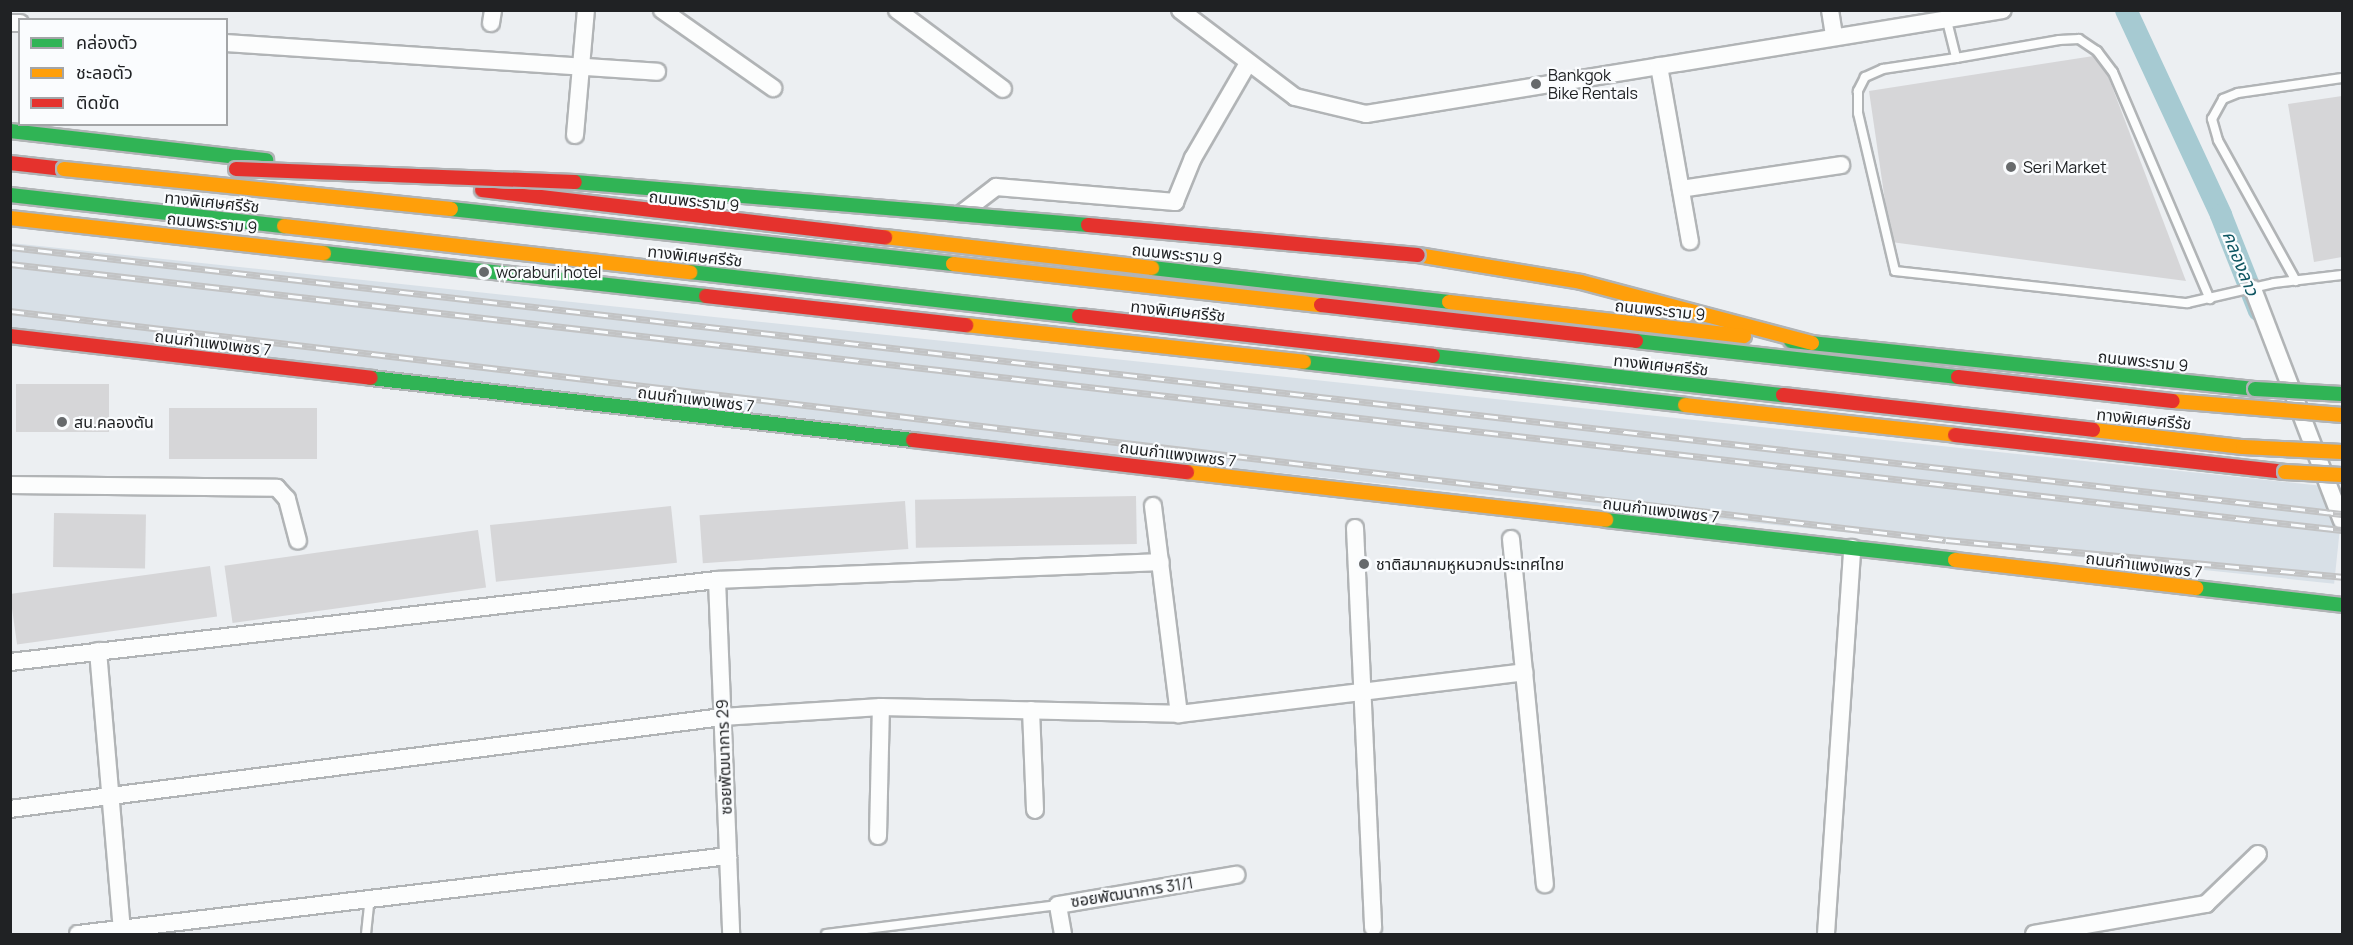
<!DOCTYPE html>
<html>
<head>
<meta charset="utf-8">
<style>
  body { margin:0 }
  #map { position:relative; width:2353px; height:945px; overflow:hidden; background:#eceff2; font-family:Manrope,"Noto Sans Thai",sans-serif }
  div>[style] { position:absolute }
  .built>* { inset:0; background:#d8e0e7; transform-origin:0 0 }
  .canal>* { height:22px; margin:-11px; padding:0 11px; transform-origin:11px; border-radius:11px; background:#a6cad2 }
  .building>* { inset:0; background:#d6d6d8; transform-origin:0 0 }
  .roads { filter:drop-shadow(2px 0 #b1b4b6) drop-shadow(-2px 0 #b1b4b6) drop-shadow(0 2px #b1b4b6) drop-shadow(0 -2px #b1b4b6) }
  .lane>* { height:8px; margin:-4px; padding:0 4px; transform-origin:4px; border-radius:4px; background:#fcfdfd }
  .street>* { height:16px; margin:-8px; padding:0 8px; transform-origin:8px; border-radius:8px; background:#fcfdfd }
  .fast>* { height:14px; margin:-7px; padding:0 7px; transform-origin:7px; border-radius:7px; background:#30b455 }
  .slow>* { height:14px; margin:-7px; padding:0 7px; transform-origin:7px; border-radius:7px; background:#ff9f0a }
  .jam>* { height:14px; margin:-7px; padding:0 7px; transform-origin:7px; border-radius:7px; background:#e5322d }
  .rail>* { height:7px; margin-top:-3.5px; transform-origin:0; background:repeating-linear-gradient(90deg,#fafcfe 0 14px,#c2c3c4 0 28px); box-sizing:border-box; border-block:2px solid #c2c3c4 }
  .bridges { filter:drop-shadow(2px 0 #b1b4b6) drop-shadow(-2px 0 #b1b4b6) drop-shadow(0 2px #b1b4b6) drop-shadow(0 -2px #b1b4b6) }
  .fast-bridge>* { height:14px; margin:-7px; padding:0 7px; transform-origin:7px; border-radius:7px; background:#30b455 }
  .slow-bridge>* { height:14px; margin:-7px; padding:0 7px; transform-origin:7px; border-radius:7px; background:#ff9f0a }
  .jam-bridge>* { height:14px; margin:-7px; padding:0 7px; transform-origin:7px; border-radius:7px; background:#e5322d }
  .dots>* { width:16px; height:16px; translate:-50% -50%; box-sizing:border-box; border:3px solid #fafcfe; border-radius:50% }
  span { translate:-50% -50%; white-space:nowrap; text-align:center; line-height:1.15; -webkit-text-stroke:4.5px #fafcfe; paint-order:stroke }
  .poi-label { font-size:16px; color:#202224 }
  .left { translate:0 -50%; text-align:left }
  .street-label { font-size:16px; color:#202224 }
  .water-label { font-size:18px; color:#0f5661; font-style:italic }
  .frame { position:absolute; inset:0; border:12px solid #202224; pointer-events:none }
  .legend { position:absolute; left:18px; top:18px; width:210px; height:108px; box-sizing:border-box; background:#fafcfe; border:2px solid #a3a5a7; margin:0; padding:8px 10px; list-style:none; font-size:18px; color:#202224 }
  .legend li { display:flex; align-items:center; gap:12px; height:30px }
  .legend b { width:30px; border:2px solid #a3a5a7 }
</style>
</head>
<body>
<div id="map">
  <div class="built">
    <div style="left:11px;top:243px;width:2346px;height:96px;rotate:6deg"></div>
  </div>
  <div class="canal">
    <div style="left:2126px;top:10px;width:226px;rotate:65.1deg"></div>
    <div style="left:2221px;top:215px;width:103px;rotate:68.4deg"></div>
  </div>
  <div class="building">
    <div style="clip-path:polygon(2100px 55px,2186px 281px,1891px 242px,1869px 91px)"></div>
    <div style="clip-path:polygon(2342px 96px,2342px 257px,2314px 262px,2288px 104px)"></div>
    <div style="left:109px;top:384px;width:48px;height:93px;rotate:90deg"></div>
    <div style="left:169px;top:408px;width:148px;height:51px"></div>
    <div style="left:1136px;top:496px;width:48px;height:221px;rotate:89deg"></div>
    <div style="left:905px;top:501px;width:48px;height:206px;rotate:86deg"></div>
    <div style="left:671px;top:506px;width:57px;height:182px;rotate:84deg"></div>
    <div style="left:54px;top:513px;width:92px;height:54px;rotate:1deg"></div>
    <div style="left:478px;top:530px;width:58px;height:256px;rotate:82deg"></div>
    <div style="left:210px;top:566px;width:51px;height:202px;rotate:82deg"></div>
  </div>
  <div class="roads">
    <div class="lane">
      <div style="left:1947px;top:21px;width:38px;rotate:76deg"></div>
      <div style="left:1956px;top:58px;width:74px;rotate:171.4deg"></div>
      <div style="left:1883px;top:69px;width:20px;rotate:156deg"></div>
      <div style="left:1865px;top:77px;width:16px;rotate:117deg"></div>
      <div style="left:1858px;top:91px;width:22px;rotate:90deg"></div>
      <div style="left:1858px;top:113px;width:162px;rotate:76.8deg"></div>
      <div style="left:1895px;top:271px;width:294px;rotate:6.3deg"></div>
      <div style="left:2187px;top:303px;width:89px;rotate:-12.9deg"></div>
      <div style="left:2274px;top:283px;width:68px;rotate:-6.7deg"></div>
      <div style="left:1956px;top:58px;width:105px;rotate:-9.9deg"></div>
      <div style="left:2059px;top:40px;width:20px;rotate:-3deg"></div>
      <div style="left:2079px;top:39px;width:22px;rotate:34deg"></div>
      <div style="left:2097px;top:51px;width:26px;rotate:53deg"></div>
      <div style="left:2113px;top:72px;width:247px;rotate:66.9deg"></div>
      <div style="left:2296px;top:281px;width:161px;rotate:-119deg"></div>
      <div style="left:2218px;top:140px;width:22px;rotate:-106deg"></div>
      <div style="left:2212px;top:119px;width:23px;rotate:-61deg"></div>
      <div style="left:2223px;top:99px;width:16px;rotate:-22deg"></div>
      <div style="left:2238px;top:93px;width:105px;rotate:-8.2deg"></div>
      <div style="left:366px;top:934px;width:31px;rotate:-84deg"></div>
      <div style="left:826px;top:934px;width:234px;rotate:-7.1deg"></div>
    </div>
    <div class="street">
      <div style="left:662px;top:10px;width:136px;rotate:35.1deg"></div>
      <div style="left:897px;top:10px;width:132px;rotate:36.7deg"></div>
      <div style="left:1180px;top:10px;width:144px;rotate:37.1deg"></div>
      <div style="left:1295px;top:97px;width:73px;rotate:13.5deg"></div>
      <div style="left:1366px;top:114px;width:645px;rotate:-9.27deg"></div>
      <div style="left:1830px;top:10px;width:25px;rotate:81deg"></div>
      <div style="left:10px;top:23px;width:10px"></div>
      <div style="left:491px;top:23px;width:13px;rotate:-81deg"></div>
      <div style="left:226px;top:43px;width:432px;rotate:3.8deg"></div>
      <div style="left:1659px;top:66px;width:178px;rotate:80deg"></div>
      <div style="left:575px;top:135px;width:125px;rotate:-85deg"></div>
      <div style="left:1681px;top:189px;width:162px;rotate:-8.5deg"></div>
      <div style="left:962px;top:213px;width:43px;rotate:-37.4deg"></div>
      <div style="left:996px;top:187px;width:180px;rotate:4.8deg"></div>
      <div style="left:1175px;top:202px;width:48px;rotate:-67.8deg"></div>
      <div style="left:1193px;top:158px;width:110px;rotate:-59.9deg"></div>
      <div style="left:2253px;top:289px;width:248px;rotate:69deg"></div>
      <div style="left:10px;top:485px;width:267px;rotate:0.6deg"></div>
      <div style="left:277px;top:488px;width:15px;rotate:48deg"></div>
      <div style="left:287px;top:499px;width:43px;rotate:75.3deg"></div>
      <div style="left:1153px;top:506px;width:210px;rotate:82.9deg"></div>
      <div style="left:1355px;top:528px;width:400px;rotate:87.4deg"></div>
      <div style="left:1511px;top:539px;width:347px;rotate:84.4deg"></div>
      <div style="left:717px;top:580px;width:354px;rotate:87.7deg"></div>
      <div style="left:98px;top:651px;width:281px;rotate:85.1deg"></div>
      <div style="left:10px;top:662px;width:712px;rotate:-6.62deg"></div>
      <div style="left:717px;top:580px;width:444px;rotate:-2.3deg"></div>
      <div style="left:1031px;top:710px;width:100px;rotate:87.7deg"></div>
      <div style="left:10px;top:809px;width:718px;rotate:-7.36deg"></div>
      <div style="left:722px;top:717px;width:159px;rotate:-3.6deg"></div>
      <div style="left:881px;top:707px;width:298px;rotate:1.3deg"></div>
      <div style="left:1179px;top:714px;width:348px;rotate:-6.9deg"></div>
      <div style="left:878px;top:836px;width:129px;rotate:-88.7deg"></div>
      <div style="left:78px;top:934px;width:655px;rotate:-6.84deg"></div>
      <div style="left:1063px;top:934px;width:29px;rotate:-100deg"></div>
      <div style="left:1058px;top:905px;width:181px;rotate:-9.6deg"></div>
      <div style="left:1826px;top:934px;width:387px;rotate:-86.1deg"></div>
      <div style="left:2034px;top:934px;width:175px;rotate:-9.9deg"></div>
      <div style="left:2206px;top:904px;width:72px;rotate:-43.9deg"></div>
    </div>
    <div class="fast">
      <div style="left:10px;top:131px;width:258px;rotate:6.5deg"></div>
      <div style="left:324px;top:253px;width:384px;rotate:6.4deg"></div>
      <div style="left:1152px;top:268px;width:299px;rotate:6.5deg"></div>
      <div style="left:1791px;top:341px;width:466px;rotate:5.9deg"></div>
      <div style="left:1304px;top:362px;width:383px;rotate:6.4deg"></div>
      <div style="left:371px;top:378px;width:546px;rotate:6.53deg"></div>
      <div style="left:1606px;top:520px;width:351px;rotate:6.5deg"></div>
      <div style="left:2196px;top:588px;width:147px;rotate:6.6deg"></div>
    </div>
    <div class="slow">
      <div style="left:10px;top:218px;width:316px;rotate:6.4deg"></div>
      <div style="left:885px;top:237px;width:269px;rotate:6.6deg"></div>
      <div style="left:1418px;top:255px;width:165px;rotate:9.4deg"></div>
      <div style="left:1581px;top:282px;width:239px;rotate:14.8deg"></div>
      <div style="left:1449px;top:302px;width:297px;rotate:6.6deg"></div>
      <div style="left:966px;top:325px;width:340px;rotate:6.2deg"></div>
      <div style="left:1685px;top:405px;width:272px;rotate:6.3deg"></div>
      <div style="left:1187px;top:472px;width:422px;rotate:6.5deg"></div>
      <div style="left:1955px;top:560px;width:243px;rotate:6.6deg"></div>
    </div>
    <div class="jam">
      <div style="left:10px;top:163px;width:54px;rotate:6.3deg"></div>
      <div style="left:482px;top:190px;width:406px;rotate:6.7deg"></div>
      <div style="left:706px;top:296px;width:262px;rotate:6.4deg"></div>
      <div style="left:10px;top:336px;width:363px;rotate:6.6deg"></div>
      <div style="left:1955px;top:435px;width:332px;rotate:6.4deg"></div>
      <div style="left:913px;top:440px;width:276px;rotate:6.7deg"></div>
    </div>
  </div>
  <div class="rail">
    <div style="left:10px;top:247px;width:2347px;rotate:6.53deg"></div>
    <div style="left:10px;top:264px;width:2347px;rotate:6.51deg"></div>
    <div style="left:10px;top:311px;width:1949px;rotate:6.75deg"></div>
    <div style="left:1946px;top:540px;width:398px;rotate:5.3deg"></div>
  </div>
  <div class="bridges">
    <div class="fast-bridge">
      <div style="left:575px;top:182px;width:515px;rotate:4.79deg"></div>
      <div style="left:10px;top:195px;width:276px;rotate:6.5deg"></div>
      <div style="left:451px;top:209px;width:505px;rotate:6.25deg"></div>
      <div style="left:690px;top:272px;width:391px;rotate:6.5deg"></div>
      <div style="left:1636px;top:341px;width:324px;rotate:6.4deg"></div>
      <div style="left:1433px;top:356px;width:352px;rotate:6.4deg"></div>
      <div style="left:2255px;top:389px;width:87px;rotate:3.3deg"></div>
    </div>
    <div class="slow-bridge">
      <div style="left:64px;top:169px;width:389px;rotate:5.9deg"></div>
      <div style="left:284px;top:226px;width:409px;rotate:6.5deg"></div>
      <div style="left:953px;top:264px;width:370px;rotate:6.4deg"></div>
      <div style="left:2173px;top:401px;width:170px;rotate:4.7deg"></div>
      <div style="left:2093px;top:430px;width:151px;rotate:6.5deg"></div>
      <div style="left:2243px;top:447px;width:99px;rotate:2.9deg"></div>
      <div style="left:2285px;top:472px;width:57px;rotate:3deg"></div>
    </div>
    <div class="jam-bridge">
      <div style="left:236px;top:169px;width:339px;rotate:2.2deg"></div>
      <div style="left:1088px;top:225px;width:331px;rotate:5.2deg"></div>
      <div style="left:1321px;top:305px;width:317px;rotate:6.5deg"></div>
      <div style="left:1079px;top:316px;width:356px;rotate:6.4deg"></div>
      <div style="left:1958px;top:377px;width:216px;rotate:6.4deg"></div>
      <div style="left:1783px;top:395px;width:312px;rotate:6.4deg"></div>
    </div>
  </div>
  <div class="dots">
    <div style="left:1536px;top:84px;background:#676a6c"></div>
    <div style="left:2011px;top:167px;background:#676a6c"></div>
    <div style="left:484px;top:272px;background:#676a6c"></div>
    <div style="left:62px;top:422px;background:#676a6c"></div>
    <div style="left:1364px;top:564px;background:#676a6c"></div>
  </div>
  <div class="poi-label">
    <span class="left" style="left:1548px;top:84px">Bankgok<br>Bike Rentals</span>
    <span class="left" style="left:2023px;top:167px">Seri Market</span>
    <span class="left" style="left:496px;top:272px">woraburi hotel</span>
    <span class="left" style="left:74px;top:422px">สน.คลองตัน</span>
    <span class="left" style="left:1376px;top:564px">ชาติสมาคมหูหนวกประเทศไทย</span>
  </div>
  <div class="street-label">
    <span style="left:694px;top:201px;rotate:6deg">ถนนพระราม 9</span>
    <span style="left:212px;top:202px;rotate:6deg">ทางพิเศษศรีรัช</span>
    <span style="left:212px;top:223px;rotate:6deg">ถนนพระราม 9</span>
    <span style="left:1177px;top:254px;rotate:6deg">ถนนพระราม 9</span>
    <span style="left:695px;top:256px;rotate:6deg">ทางพิเศษศรีรัช</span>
    <span style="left:1660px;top:310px;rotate:6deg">ถนนพระราม 9</span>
    <span style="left:1178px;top:311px;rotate:6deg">ทางพิเศษศรีรัช</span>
    <span style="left:213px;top:343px;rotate:7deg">ถนนกำแพงเพชร 7</span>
    <span style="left:2143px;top:361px;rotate:6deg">ถนนพระราม 9</span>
    <span style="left:1661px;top:365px;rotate:6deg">ทางพิเศษศรีรัช</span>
    <span style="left:696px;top:399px;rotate:7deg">ถนนกำแพงเพชร 7</span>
    <span style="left:2144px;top:419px;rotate:6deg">ทางพิเศษศรีรัช</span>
    <span style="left:1178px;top:454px;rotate:7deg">ถนนกำแพงเพชร 7</span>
    <span style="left:1661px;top:510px;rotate:7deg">ถนนกำแพงเพชร 7</span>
    <span style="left:2144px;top:565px;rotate:7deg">ถนนกำแพงเพชร 7</span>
    <span style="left:724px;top:757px;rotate:-92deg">ซอยพัฒนาการ 29</span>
    <span style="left:1132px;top:892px;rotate:-9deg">ซอยพัฒนาการ 31/1</span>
  </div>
  <div class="water-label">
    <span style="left:2241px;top:263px;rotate:68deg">คลองลาว</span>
  </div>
  <div class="frame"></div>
  <ul class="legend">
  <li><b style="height:8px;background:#30b455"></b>คล่องตัว</li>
  <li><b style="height:8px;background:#ff9f0a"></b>ชะลอตัว</li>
  <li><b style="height:8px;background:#e5322d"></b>ติดขัด</li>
  </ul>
</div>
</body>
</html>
